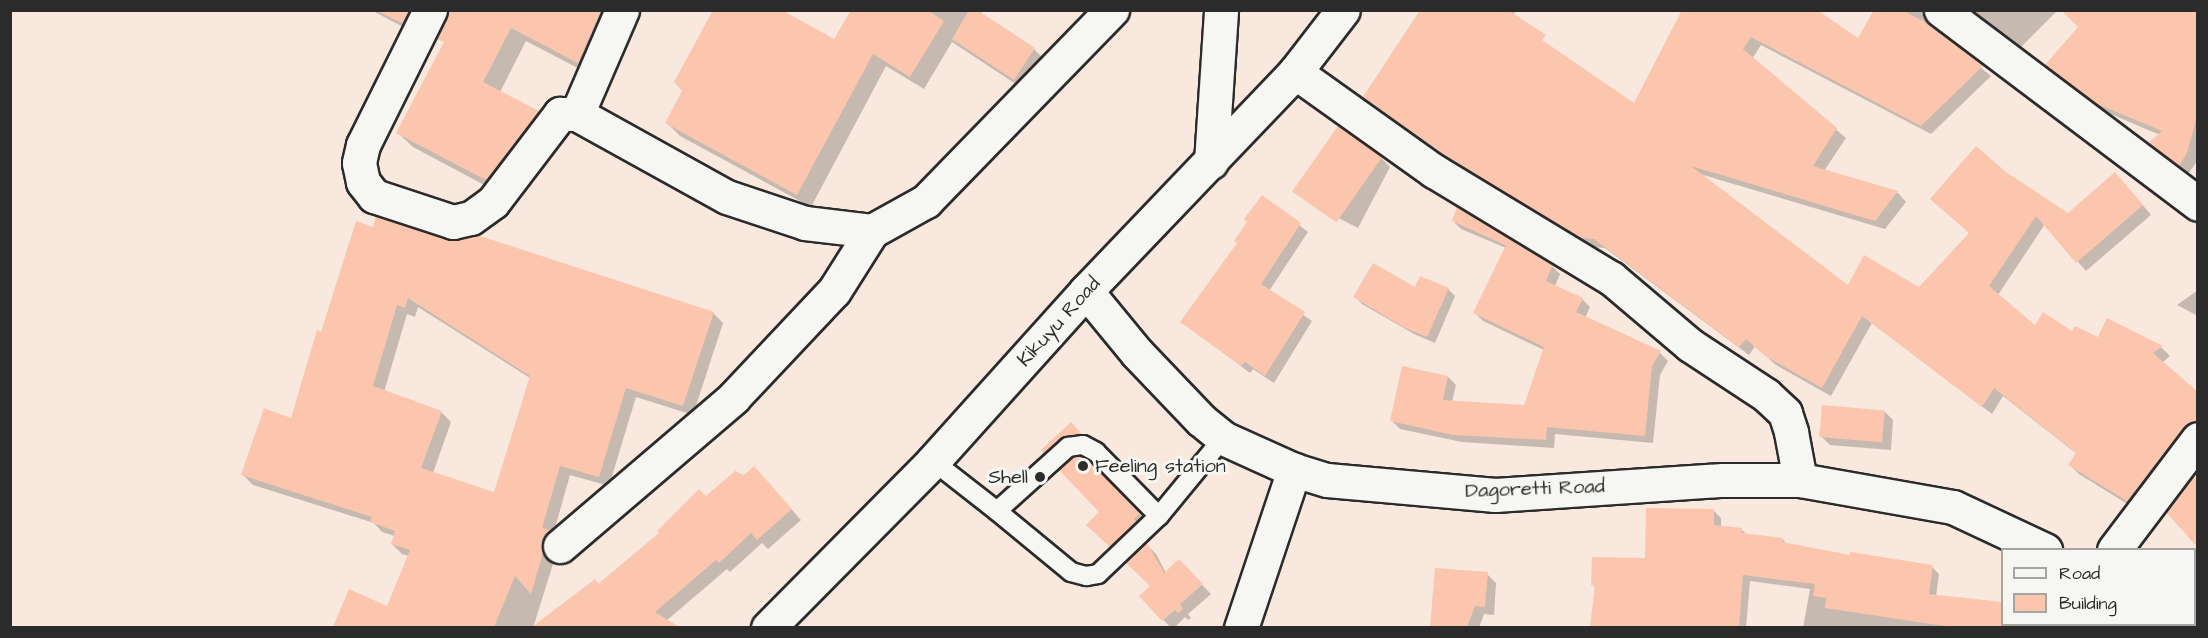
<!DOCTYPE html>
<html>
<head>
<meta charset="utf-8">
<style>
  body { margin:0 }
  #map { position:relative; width:2208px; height:638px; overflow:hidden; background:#f8e8dd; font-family:"Architects Daughter",sans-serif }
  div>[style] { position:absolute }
  .shadow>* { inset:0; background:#0003 }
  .building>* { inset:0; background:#fbc6ad; transform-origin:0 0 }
  .roads { filter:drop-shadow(2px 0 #2b2b2b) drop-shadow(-2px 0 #2b2b2b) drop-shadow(0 2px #2b2b2b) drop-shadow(0 -2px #2b2b2b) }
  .service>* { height:18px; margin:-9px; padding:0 9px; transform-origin:9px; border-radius:9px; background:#f6f6f2 }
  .minor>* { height:33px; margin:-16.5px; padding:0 16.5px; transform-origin:16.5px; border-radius:16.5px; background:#f6f6f2 }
  .secondary>* { height:33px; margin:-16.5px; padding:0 16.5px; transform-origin:16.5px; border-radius:16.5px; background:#f6f6f2 }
  .dots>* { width:16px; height:16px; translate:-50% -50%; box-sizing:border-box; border:3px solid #f6f6f2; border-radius:50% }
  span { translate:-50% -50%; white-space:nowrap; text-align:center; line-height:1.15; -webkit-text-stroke:6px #f6f6f2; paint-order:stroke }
  .street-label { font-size:20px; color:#2b2b2b }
  .poi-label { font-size:20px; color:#2b2b2b }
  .left { translate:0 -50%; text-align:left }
  .right { translate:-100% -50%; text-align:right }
  .frame { position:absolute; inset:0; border:12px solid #2b2b2b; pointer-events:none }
  .legend { position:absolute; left:2001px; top:548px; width:195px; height:78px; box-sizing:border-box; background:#f6f6f2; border:2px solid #a5a5a2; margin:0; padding:8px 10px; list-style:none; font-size:18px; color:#2b2b2b }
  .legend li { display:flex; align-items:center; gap:12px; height:30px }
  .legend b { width:30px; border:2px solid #a5a5a2 }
</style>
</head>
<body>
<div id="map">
  <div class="shadow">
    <div style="clip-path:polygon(371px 10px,413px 10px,405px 28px)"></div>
    <div style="clip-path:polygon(462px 10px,624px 10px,593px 76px,526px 41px,500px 92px,538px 112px,552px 127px,501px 194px,413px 147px,398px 133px)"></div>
    <div style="clip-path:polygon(853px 10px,983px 10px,980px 15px,1034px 49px,1047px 62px,1028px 92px,952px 42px,924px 89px,886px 66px,811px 207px,680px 136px,667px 123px,834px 41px)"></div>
    <div style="clip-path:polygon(1422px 10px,1516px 10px,1471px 99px,1635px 105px,1684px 10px,1859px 40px,1876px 10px,1934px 10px,1931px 18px,1934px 30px,1991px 76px,1931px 134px,1761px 45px,1752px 59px,1846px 138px,1824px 171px,1898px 193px,1906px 202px,1885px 229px,1700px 174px,1848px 287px,1919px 289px,1970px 233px,2005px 173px,2068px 215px,2124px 183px,2151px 215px,2086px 271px,2045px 224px,1998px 295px,2035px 327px,2098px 339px,2108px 320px,2162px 348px,2170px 356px,2162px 363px,2198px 394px,2198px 433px,2137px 510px,2079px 474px,2070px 465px,2077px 454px,2003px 396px,1992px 414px,1872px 323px,1831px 396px,1776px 365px,1755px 346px,1749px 355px,1605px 248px,1592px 247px,1455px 164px,1365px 97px)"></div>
    <div style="clip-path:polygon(1972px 10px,2058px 10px,2021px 47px)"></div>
    <div style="clip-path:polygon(2198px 10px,2198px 164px,2196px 163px,2188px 174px,2150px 143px,2160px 135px,2106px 112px,2047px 65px,2080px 27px)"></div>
    <div style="clip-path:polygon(1381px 158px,1390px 167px,1358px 228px,1313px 205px,1304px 196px)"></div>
    <div style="clip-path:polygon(1262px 197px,1308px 232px,1269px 291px,1312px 321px,1274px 383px,1253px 369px,1250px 373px,1182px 322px,1238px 243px)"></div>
    <div style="clip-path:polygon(1453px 221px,1552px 266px,1560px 274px,1555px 286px,1582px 299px,1590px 307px,1585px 318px,1660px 353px,1668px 361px,1660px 375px,1653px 443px,1555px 434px,1554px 448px,1462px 442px,1400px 429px,1392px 421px,1403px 368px,1448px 377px,1456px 385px,1452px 402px,1525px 407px,1544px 350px,1483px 321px,1475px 313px,1506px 248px,1461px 229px)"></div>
    <div style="clip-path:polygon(evenodd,374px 228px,448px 241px,713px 313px,723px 323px,693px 415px,636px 397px,609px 486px,570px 475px,553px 535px,553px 564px,533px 628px,350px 626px,388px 607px,409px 556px,402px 554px,392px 544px,395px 536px,382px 532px,374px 523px,253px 485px,243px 475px,292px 420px,322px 334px,374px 228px,418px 307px,530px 378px,495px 494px,433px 473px,451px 422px,441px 412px,384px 392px,407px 314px,415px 317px,418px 307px)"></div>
    <div style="clip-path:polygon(1416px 289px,1448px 289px,1455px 296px,1435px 343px,1414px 334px,1362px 304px,1355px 297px)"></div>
    <div style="clip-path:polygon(2198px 290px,2198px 316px,2177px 305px)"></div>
    <div style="clip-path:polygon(1884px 411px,1893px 420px,1891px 450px,1830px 445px,1821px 436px)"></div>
    <div style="clip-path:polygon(1071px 424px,1089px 443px,1054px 461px,1043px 450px)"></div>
    <div style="clip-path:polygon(1088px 462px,1148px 523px,1120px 555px,1088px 525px,1101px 512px)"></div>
    <div style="clip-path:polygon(744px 477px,764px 478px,801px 520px,768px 549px,762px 543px,730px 572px,727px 569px,666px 621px,673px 628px,534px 628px,595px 581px,599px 585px,706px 498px)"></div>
    <div style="clip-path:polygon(1714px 511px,1721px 518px,1721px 528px,1741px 529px,1747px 535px,1782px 539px,1788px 545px,1851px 557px,1932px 567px,1939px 574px,1936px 596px,2002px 604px,2002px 624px,2073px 624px,2071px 628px,1803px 628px,1810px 589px,1750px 581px,1746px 628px,1591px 628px,1596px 588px,1593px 585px,1646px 559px)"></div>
    <div style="clip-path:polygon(1147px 545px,1156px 554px,1166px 573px,1179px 561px,1211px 594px,1188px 614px,1191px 618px,1188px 620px,1185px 617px,1174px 628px,1171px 628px,1141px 596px,1152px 586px)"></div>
    <div style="clip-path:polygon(1437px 569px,1487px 574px,1496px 583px,1494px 615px,1484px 614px,1479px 628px,1432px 628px)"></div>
  </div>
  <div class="building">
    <div style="clip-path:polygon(375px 10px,409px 10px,402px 23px)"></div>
    <div style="clip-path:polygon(448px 10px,601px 10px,578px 63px,511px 28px,483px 82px,539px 111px,486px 180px,396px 133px,444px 42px,437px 39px)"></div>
    <div style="clip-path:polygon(713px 10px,782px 10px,834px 39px,851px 10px,927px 10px,944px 21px,910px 77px,873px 54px,797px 195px,665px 123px,682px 91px,674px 82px)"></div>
    <div style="clip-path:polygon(969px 10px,977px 10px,1035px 48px,1014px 80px,952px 39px)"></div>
    <div style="clip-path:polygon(1420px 10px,1508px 10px,1546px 35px,1542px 40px,1634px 103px,1682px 10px,1817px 10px,1858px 38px,1874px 10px,1902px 10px,1929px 24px,1983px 66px,1921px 126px,1751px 37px,1743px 49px,1837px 128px,1813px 166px,1898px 191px,1875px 221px,1691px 166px,1848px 285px,1864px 255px,1919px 287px,1969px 233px,1930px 199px,1976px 146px,2006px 172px,2068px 213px,2115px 172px,2143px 205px,2076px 263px,2036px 216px,1989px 286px,2035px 325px,2043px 312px,2072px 331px,2075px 326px,2098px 337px,2107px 318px,2163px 346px,2153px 353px,2198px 392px,2198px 421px,2183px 428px,2127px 501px,2068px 465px,2076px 453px,1994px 388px,1982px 407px,1862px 316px,1822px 388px,1765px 356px,1746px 339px,1739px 347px,1594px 239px,1581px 238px,1444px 155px,1363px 97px)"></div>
    <div style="clip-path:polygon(2061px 10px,2198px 10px,2198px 112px,2187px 153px,2179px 166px,2148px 143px,2162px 131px,2095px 103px,2045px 65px,2078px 27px)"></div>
    <div style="left:1338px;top:126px;width:54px;height:80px;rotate:35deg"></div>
    <div style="clip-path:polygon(1262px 195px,1301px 223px,1261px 284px,1305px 312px,1265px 376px,1245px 362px,1241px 366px,1180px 322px,1237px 243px,1234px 241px,1247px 222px,1244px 219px)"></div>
    <div style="clip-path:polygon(1457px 207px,1553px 265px,1546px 281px,1583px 298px,1576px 312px,1661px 351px,1652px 366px,1645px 436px,1547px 427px,1546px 440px,1453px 435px,1390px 421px,1402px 366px,1448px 376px,1443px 400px,1524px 405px,1544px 347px,1473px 313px,1506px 245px,1452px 221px)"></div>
    <div style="clip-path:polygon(evenodd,376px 216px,448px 240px,477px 235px,714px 312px,683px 406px,626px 388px,599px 477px,560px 466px,542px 528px,550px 530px,542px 540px,543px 553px,531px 594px,515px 576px,494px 627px,333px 627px,349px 589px,387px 606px,410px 550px,391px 544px,395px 531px,370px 522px,372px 517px,241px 475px,264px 408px,291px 418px,317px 330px,321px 332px,356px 221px,373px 227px,376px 216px,408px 298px,530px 376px,494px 492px,421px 468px,442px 411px,373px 386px,397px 305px,405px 308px,408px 298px)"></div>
    <div style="clip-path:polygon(1373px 263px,1415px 287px,1420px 276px,1449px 288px,1427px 337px,1405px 328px,1353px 297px)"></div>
    <div style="left:1822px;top:405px;width:63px;height:32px;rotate:5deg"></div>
    <div style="clip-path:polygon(1071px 422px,1082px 434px,1061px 438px,1044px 454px,1041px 450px)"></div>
    <div style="clip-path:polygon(1081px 457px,1089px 461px,1140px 513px,1134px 519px,1136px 522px,1110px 547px,1086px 525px,1099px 512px,1059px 470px,1073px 458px)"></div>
    <div style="clip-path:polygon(754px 466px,792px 509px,757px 540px,751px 533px,719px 563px,716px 560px,655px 612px,679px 627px,532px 627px,595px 579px,598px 584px,659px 533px,657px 531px,699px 489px,706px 496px,735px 471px,744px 475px)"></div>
    <div style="clip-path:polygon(2193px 477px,2198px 482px,2198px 548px,2166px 512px)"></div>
    <div style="clip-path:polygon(1646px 508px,1714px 509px,1714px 525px,1742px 528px,1742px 533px,1783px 538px,1782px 542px,1850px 555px,1850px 552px,1933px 565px,1929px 594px,2002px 602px,2002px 624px,2047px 624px,2047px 627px,1951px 627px,1825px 608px,1826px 598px,1813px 596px,1815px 584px,1743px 575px,1739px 627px,1590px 627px,1595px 585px,1591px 585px,1592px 557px,1645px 558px)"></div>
    <div style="clip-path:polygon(1147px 543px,1164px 573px,1179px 559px,1203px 584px,1180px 604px,1183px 609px,1178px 613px,1175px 610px,1162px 621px,1139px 596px,1150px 586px,1126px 563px)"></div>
    <div style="clip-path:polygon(1435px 568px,1488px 572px,1485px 607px,1475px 606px,1467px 627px,1430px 627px)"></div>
  </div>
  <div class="roads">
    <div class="service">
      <div style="left:933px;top:461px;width:81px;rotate:38deg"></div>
      <div style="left:997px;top:511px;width:96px;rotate:-42deg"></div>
      <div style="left:1068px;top:447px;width:15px;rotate:-8deg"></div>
      <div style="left:1083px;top:445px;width:15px;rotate:28deg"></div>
      <div style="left:1096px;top:452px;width:90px;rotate:45.5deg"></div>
      <div style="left:1159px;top:516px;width:101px;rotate:-50.6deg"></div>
      <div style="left:997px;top:511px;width:96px;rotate:39.5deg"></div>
      <div style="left:1071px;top:572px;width:16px;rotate:15deg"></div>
      <div style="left:1086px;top:576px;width:12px;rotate:-9deg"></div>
      <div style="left:1098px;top:574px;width:84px;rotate:-43.6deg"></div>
    </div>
    <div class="minor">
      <div style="left:430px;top:10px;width:151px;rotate:116.4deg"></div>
      <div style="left:363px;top:145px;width:18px;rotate:103deg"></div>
      <div style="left:359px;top:163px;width:19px;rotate:78deg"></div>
      <div style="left:363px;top:182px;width:18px;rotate:52deg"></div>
      <div style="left:374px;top:196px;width:83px;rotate:18.2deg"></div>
      <div style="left:453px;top:222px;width:18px;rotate:-13deg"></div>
      <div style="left:471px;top:218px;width:27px;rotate:-36deg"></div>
      <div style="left:493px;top:202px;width:111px;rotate:-52.7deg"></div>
      <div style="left:560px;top:114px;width:17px"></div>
      <div style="left:577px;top:114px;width:171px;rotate:29deg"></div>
      <div style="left:727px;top:197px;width:82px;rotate:18.4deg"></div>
      <div style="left:805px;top:223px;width:67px;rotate:6.8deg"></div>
      <div style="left:1941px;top:10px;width:322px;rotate:37deg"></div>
      <div style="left:1295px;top:72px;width:171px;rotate:35.5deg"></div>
      <div style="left:1434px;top:171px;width:207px;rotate:31.2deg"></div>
      <div style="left:1611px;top:278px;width:104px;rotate:40.3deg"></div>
      <div style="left:1690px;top:345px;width:91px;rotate:33.3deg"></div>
      <div style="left:1766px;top:395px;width:26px;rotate:43deg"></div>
      <div style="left:1785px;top:413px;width:20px;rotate:72deg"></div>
      <div style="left:1791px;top:432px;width:49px;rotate:79.4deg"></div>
      <div style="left:577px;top:114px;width:113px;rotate:-66.6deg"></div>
      <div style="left:1211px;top:162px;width:152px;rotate:-86.2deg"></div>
      <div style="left:560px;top:546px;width:228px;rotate:-40.5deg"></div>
      <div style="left:733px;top:398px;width:147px;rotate:-46.7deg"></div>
      <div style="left:834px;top:291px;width:71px;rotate:-57.7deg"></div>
      <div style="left:872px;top:231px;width:62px;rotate:-29.1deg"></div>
      <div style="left:926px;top:201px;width:267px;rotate:-45.8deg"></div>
      <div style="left:2114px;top:550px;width:139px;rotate:-52.9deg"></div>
      <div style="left:1241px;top:628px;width:167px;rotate:-71.5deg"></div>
    </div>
    <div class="secondary">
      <div style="left:1086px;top:291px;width:80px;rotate:50.6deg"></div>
      <div style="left:1137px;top:353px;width:93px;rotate:46.3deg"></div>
      <div style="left:1201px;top:420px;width:28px;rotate:39deg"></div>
      <div style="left:1223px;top:438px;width:78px;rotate:24.3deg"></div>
      <div style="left:1294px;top:470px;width:34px;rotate:17deg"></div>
      <div style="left:1327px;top:480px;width:169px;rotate:5.1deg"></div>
      <div style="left:1495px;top:495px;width:228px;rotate:-3.8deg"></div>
      <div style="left:1723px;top:480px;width:77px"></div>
      <div style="left:1800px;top:480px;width:155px;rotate:10deg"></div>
      <div style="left:1953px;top:507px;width:102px;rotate:25.1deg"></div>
      <div style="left:2154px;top:624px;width:6px;rotate:45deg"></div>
      <div style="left:768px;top:628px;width:235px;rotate:-45.3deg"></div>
      <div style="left:933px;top:461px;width:229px;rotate:-48deg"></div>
      <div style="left:1086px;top:291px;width:303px;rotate:-46.3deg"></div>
      <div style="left:1295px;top:72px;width:78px;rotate:-52.3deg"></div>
    </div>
  </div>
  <div class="dots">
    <div style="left:1083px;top:466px;background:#2b2b2b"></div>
    <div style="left:1040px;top:477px;background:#2b2b2b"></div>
  </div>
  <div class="street-label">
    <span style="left:1059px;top:322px;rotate:-48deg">Kikuyu Road</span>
    <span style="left:1535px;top:489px;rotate:-2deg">Dagoretti Road</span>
  </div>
  <div class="poi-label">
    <span class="left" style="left:1095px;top:466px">Feeling station</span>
    <span class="right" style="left:1028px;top:477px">Shell</span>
  </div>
  <div class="frame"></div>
  <ul class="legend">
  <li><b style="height:8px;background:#f6f6f2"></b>Road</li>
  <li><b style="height:16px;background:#fbc6ad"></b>Building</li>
  </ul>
</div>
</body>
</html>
